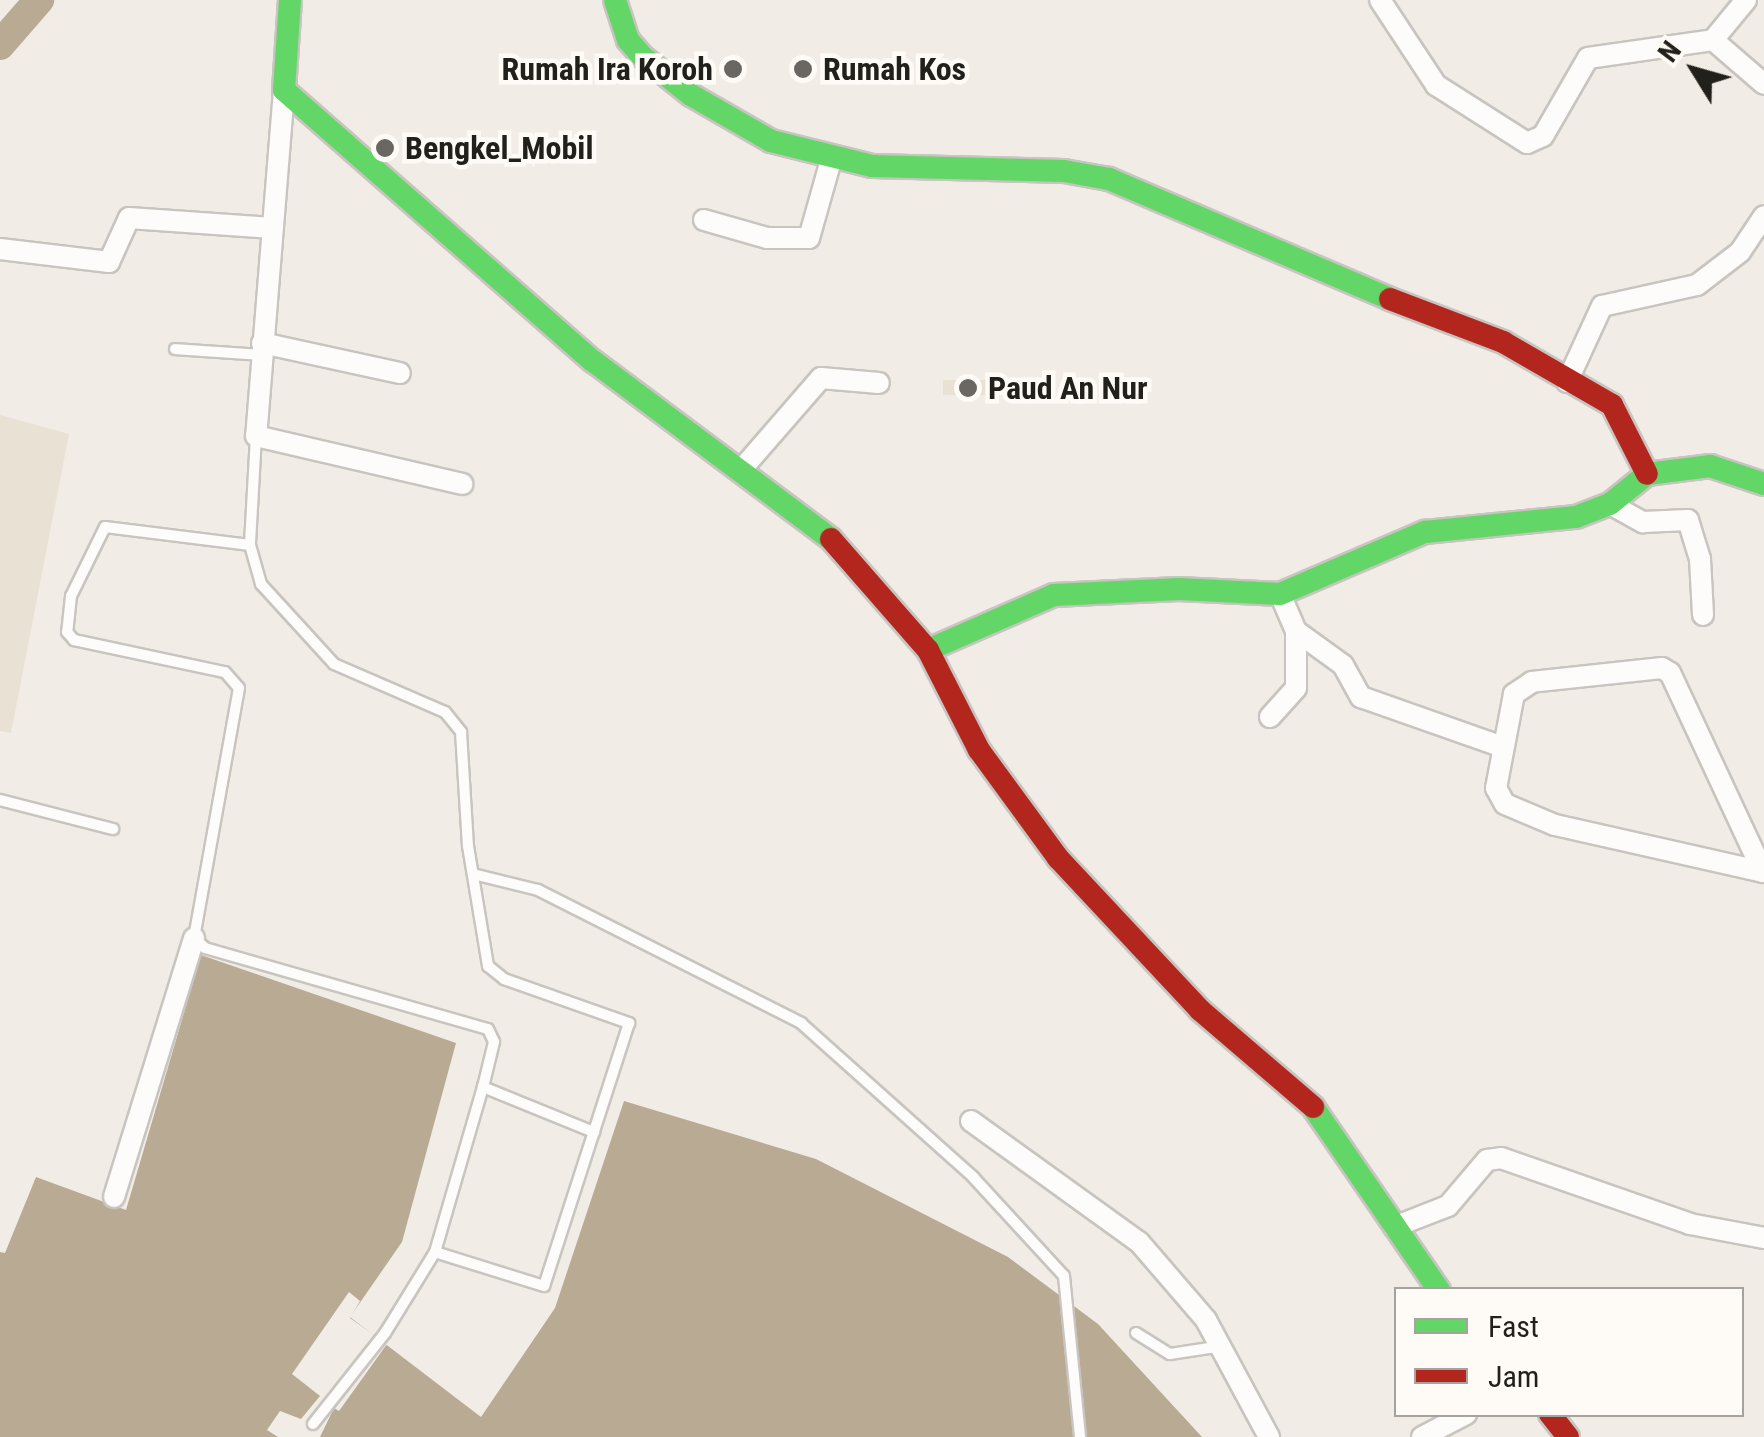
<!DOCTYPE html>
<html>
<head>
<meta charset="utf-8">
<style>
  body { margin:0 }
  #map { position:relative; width:1764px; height:1437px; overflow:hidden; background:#f1ece6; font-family:"Roboto Condensed",sans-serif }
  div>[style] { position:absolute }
  .built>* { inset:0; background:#e9e1d3; transform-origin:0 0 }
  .water>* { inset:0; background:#b9ab93 }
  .pier>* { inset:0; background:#f1ece6 }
  .river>* { height:30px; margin:-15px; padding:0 15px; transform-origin:15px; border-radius:15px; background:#b9ab93 }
  .roads { filter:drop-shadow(2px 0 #c8c4bf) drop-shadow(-2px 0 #c8c4bf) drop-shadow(0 2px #c8c4bf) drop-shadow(0 -2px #c8c4bf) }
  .lane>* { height:10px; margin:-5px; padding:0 5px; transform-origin:5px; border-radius:5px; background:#fdfcfb }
  .street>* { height:20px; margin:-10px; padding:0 10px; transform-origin:10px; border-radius:10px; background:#fdfcfb }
  .fast>* { height:22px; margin:-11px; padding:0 11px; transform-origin:11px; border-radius:11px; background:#63d668 }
  .jam>* { height:22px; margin:-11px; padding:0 11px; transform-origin:11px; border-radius:11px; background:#b3261e }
  .dots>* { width:28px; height:28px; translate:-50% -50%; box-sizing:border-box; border:5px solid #fefbf6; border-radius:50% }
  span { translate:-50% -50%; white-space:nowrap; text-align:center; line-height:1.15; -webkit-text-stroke:9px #fefbf6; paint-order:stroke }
  .poi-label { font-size:32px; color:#22201b; font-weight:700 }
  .right { translate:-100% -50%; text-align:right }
  .left { translate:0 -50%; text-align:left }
  .legend { position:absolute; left:1394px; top:1287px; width:350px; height:130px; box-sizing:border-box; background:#fefbf6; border:2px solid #a6a39e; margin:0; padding:12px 18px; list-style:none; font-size:30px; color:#22201b }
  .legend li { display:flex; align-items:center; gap:20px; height:50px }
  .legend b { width:50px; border:2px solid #a6a39e }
  .north { position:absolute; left:1644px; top:20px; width:100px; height:100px; -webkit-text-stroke:8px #fefbf6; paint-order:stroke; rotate:307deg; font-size:28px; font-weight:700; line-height:40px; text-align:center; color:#22201b }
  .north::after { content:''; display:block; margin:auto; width:35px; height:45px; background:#22201b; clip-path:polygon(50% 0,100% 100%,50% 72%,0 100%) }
</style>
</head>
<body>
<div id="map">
  <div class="built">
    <div style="left:993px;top:380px;width:15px;height:50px;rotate:90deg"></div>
    <div style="clip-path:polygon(0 415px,69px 434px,11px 733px,0 731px)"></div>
  </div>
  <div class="water">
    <div style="clip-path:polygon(201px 955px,456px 1043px,402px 1242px,350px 1317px,481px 1417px,555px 1308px,624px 1101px,816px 1159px,1008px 1257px,1098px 1324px,1202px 1437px,0 1437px,0 1252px,5px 1253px,36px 1177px,126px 1210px)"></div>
  </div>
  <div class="pier">
    <div style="clip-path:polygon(349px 1292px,360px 1301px,350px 1318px,387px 1344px,339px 1411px,334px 1408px,320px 1437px,278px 1437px,267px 1430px,280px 1411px,301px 1419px,320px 1396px,292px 1374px)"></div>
  </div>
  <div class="river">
    <div style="left:0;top:45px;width:60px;rotate:-49.1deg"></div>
  </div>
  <div class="roads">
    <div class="lane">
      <div style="left:175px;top:349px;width:86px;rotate:4deg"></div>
      <div style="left:256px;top:436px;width:109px;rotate:93.2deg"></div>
      <div style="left:250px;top:545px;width:41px;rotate:74.2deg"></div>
      <div style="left:261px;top:584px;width:108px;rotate:47.6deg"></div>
      <div style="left:334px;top:664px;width:121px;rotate:23.4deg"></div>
      <div style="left:445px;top:712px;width:26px;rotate:51deg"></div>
      <div style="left:461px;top:732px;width:114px;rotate:86.5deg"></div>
      <div style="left:468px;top:846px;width:122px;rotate:80.5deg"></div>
      <div style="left:488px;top:966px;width:21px;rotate:39deg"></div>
      <div style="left:504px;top:979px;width:133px;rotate:19.4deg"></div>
      <div style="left:629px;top:1023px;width:276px;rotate:107.9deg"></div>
      <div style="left:544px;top:1286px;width:114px;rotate:-162.7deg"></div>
      <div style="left:250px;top:545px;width:146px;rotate:-172.9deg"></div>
      <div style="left:105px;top:527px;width:77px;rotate:116.2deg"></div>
      <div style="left:71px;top:596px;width:36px;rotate:96deg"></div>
      <div style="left:67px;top:632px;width:11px;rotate:49deg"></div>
      <div style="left:74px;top:640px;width:154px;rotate:12deg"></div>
      <div style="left:225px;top:672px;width:21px;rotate:49deg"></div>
      <div style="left:239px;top:688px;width:254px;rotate:100.2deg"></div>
      <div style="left:194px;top:938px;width:15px;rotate:42deg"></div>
      <div style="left:205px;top:948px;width:294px;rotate:16deg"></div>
      <div style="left:488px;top:1029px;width:14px;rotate:65deg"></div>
      <div style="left:494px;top:1042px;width:46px;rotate:103.7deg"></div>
      <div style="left:0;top:800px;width:117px;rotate:14.4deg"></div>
      <div style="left:473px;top:874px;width:67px;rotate:13.8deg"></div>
      <div style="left:538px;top:890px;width:295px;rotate:26.8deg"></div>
      <div style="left:801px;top:1023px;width:231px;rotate:41.8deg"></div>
      <div style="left:973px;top:1177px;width:134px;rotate:47.4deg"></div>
      <div style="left:1064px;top:1276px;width:162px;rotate:84.3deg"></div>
      <div style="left:1136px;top:1333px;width:40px;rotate:32deg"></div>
      <div style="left:1170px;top:1354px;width:53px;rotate:-8.7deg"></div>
      <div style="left:313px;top:1424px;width:116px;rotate:-51.6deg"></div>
      <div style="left:385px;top:1333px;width:95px;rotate:-58.3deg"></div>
      <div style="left:435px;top:1252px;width:172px;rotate:-73.8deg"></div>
      <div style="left:483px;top:1087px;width:120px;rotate:22.1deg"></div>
    </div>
    <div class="street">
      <div style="left:1380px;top:0;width:102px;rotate:56.6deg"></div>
      <div style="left:1436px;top:85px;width:108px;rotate:32.5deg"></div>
      <div style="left:1527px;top:143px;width:17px;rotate:-24deg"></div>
      <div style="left:1543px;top:136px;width:90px;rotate:-60deg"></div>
      <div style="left:1588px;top:58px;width:126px;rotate:-8.2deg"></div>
      <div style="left:1713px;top:40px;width:52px;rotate:-50.5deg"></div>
      <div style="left:1713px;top:40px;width:67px;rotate:40.8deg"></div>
      <div style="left:284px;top:90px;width:347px;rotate:94.6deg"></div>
      <div style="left:256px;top:436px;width:212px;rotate:13.1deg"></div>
      <div style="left:704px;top:220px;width:66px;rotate:15.9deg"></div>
      <div style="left:767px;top:238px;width:42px"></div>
      <div style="left:809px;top:238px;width:81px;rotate:-74.2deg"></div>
      <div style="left:0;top:249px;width:110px;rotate:6.8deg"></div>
      <div style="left:109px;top:262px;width:48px;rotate:-65.6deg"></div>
      <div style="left:129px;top:218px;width:144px;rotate:4deg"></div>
      <div style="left:262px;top:343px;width:141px;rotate:12.3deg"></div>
      <div style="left:1567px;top:382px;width:84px;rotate:-65.3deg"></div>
      <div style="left:1602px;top:306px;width:97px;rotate:-12.5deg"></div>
      <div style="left:1697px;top:285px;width:54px;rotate:-37.5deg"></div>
      <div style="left:1740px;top:252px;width:43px;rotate:-56.3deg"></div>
      <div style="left:741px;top:470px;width:122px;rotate:-49deg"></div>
      <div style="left:821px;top:378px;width:58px;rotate:4.9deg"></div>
      <div style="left:1610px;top:504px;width:38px;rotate:29deg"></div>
      <div style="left:1643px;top:522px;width:45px;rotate:-2.5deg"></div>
      <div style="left:1688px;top:520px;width:41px;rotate:72.9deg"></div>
      <div style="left:1700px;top:559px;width:56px;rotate:86.9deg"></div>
      <div style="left:1280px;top:594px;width:40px;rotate:66.6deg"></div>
      <div style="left:1296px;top:631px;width:58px;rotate:35.9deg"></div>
      <div style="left:1343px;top:665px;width:37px;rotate:61deg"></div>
      <div style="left:1361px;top:697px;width:147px;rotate:19.4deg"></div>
      <div style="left:1270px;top:717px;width:39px;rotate:-48deg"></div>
      <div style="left:1296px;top:688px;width:57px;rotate:-90deg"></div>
      <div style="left:1763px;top:872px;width:220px;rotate:-115deg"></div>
      <div style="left:1670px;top:673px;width:9px;rotate:-148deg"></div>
      <div style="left:1662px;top:668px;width:131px;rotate:173.9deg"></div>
      <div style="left:1532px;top:682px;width:22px;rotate:146deg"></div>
      <div style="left:1514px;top:694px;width:96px;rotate:100.8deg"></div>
      <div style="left:1496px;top:788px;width:18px;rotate:61deg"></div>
      <div style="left:1505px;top:804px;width:54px;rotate:22.8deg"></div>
      <div style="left:1555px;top:825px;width:214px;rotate:12.7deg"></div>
      <div style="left:971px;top:1121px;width:207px;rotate:35.8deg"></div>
      <div style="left:1139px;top:1242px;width:103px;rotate:49.3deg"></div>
      <div style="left:1206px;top:1320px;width:133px;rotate:61.7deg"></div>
      <div style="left:114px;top:1197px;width:271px;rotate:-72.8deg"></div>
      <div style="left:1394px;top:1227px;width:58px;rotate:-21.3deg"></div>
      <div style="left:1448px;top:1206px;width:60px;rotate:-49.7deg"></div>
      <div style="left:1487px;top:1160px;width:14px;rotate:-8deg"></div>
      <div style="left:1501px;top:1158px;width:200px;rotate:19.2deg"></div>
      <div style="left:1690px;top:1224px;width:75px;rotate:10.7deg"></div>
      <div style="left:1422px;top:1437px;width:50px;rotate:-27.6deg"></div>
    </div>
    <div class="fast">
      <div style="left:290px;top:0;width:90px;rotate:93.8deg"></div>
      <div style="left:284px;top:90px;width:411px;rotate:41.3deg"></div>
      <div style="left:593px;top:361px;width:297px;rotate:36.8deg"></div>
      <div style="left:615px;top:0;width:42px;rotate:72deg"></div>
      <div style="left:628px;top:40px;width:23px;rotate:49deg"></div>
      <div style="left:643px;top:57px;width:61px;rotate:38.4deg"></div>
      <div style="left:691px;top:95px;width:92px;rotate:29.9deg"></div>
      <div style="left:771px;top:141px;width:104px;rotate:13.9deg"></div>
      <div style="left:872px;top:166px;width:192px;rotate:1.5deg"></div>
      <div style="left:1064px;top:171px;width:46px;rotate:10.1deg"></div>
      <div style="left:1109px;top:179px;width:306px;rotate:23.1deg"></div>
      <div style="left:928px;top:650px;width:137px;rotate:-23.6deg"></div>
      <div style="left:1054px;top:595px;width:125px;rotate:-2.7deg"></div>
      <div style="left:1179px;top:589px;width:101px;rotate:2.8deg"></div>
      <div style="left:1280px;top:594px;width:158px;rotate:-23.2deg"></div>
      <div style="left:1425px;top:532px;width:152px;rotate:-5.7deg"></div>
      <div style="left:1576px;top:517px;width:36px;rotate:-21deg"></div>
      <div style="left:1610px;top:504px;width:48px;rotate:-39deg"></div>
      <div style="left:1647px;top:474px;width:64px;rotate:-7.2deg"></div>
      <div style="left:1710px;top:466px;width:57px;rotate:18.4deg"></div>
      <div style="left:1313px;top:1107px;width:222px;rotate:55.5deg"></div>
    </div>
    <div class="jam">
      <div style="left:1390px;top:299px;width:121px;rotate:20.8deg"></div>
      <div style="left:1503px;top:342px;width:126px;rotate:30deg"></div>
      <div style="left:1612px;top:405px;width:77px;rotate:63.1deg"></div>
      <div style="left:831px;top:539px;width:147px;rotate:48.9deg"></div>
      <div style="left:928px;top:650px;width:112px;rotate:63deg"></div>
      <div style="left:979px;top:750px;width:134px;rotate:53.8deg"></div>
      <div style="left:1058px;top:858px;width:208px;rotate:46.9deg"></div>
      <div style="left:1200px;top:1010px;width:149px;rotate:40.6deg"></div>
      <div style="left:1550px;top:1414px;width:29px;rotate:52deg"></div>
    </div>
  </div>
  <div class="dots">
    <div style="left:733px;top:69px;background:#6a6762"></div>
    <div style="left:803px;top:69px;background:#6a6762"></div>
    <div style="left:385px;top:148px;background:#6a6762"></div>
    <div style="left:968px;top:388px;background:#6a6762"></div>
  </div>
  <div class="poi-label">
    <span class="right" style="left:713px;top:69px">Rumah Ira Koroh</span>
    <span class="left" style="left:823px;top:69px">Rumah Kos</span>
    <span class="left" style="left:405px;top:148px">Bengkel_Mobil</span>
    <span class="left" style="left:988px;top:388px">Paud An Nur</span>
  </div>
  <ul class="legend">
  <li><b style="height:12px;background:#63d668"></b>Fast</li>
  <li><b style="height:12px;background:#b3261e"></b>Jam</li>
  </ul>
  <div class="north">N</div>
</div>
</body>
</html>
